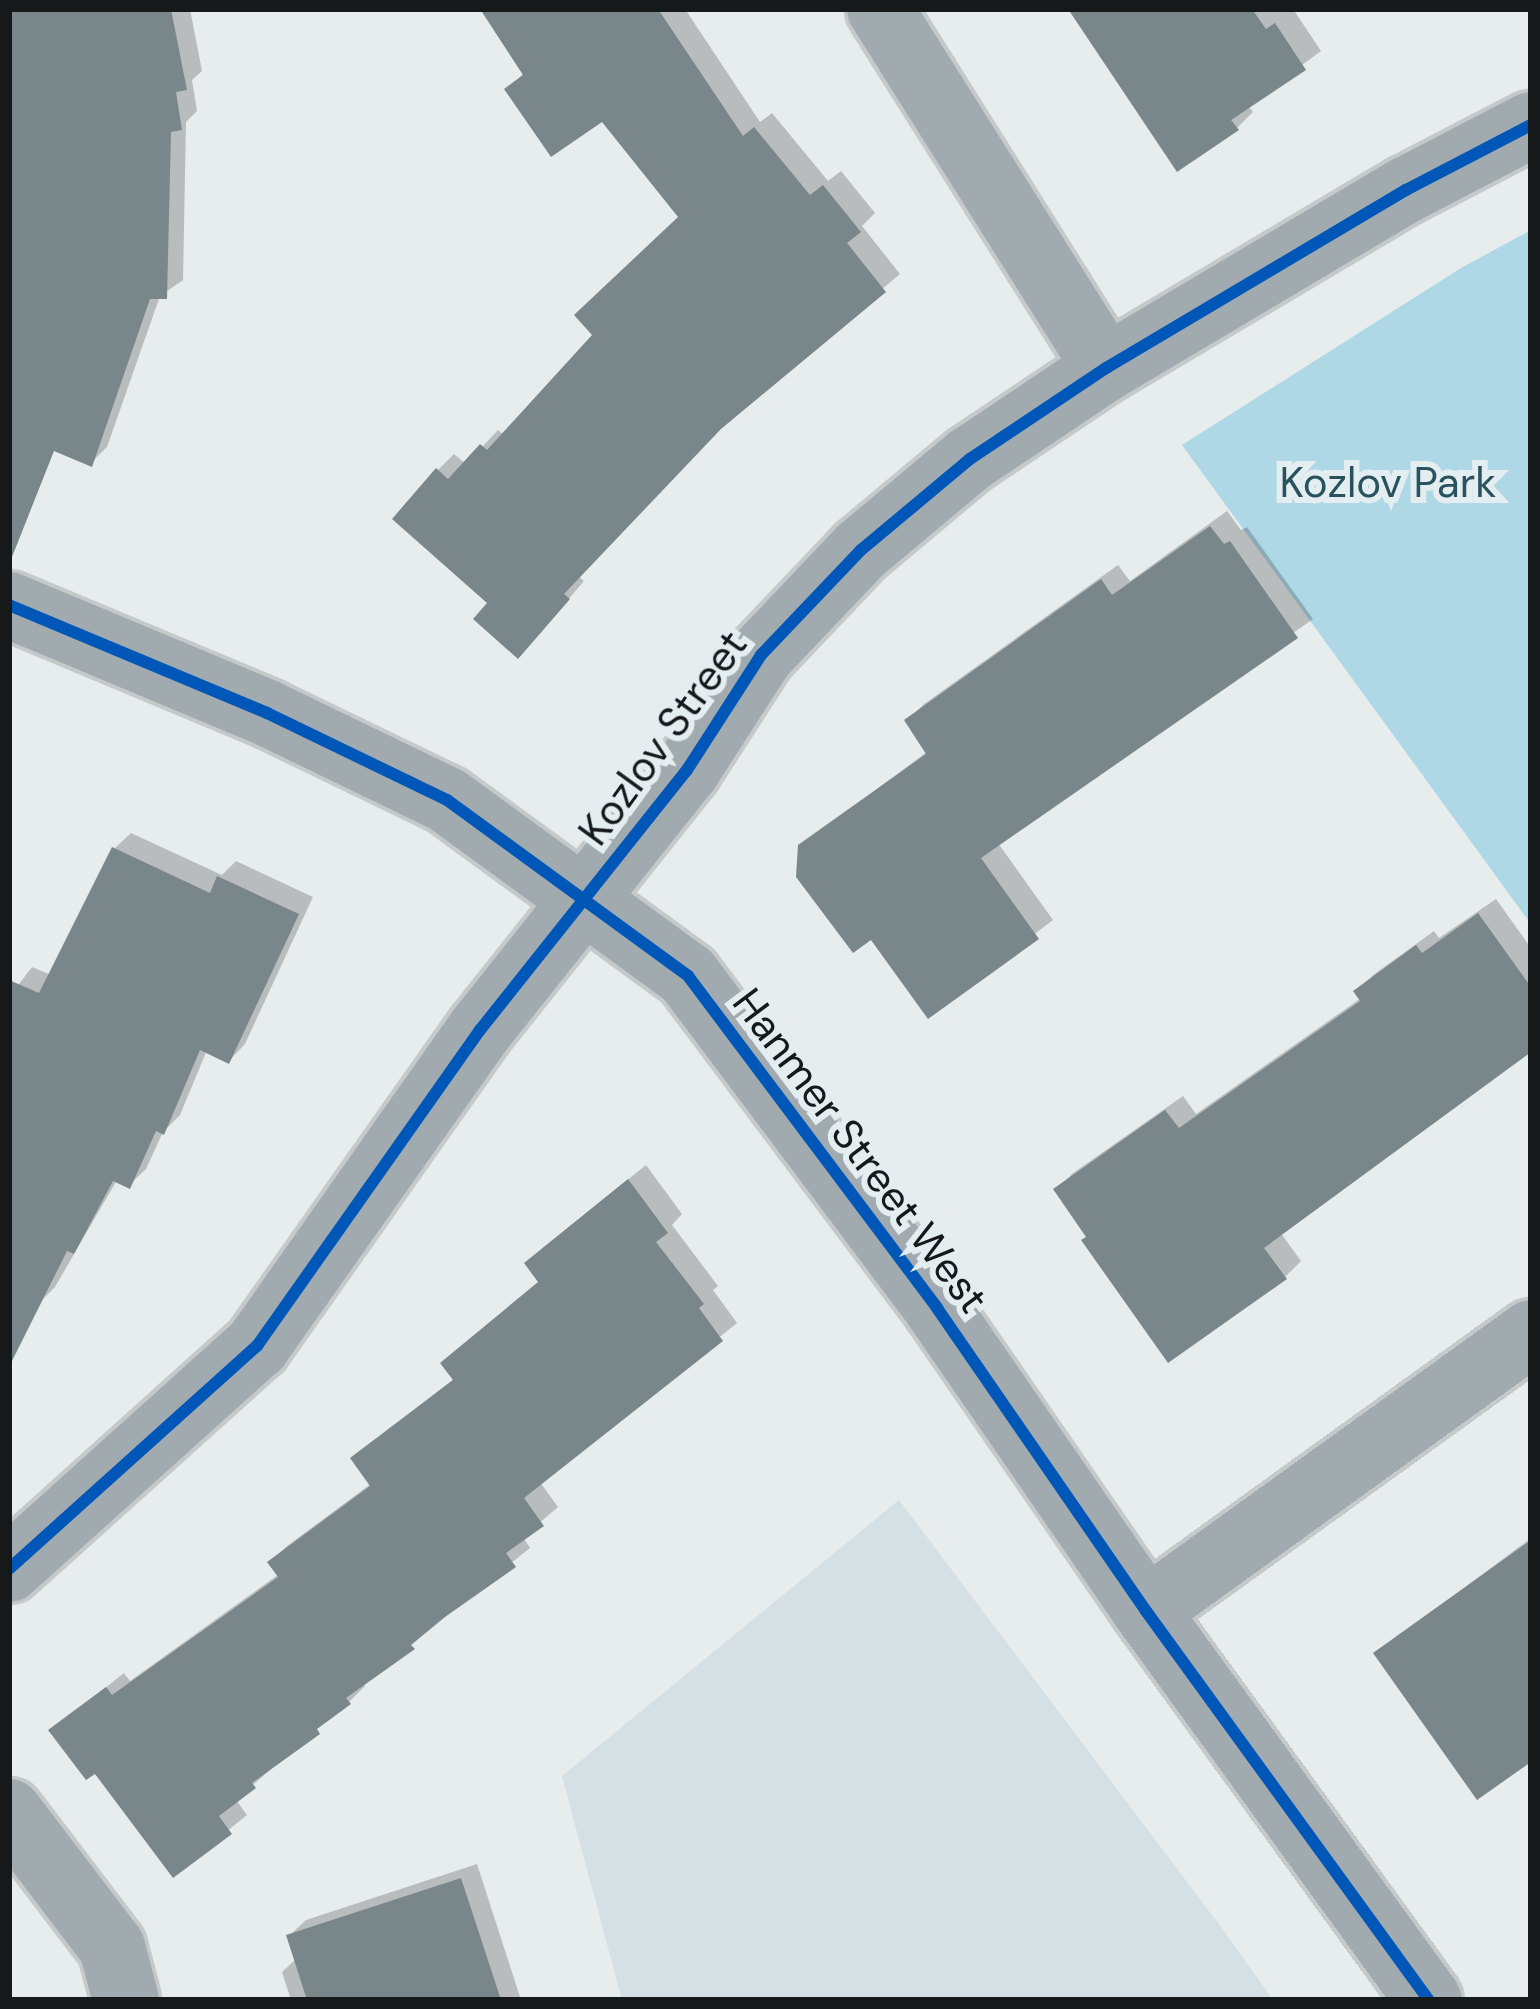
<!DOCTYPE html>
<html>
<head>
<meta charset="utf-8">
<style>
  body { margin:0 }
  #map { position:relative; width:1540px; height:2009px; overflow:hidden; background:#e7eced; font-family:"DM Sans",sans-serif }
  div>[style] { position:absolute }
  .built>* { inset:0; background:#d5e0e4 }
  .green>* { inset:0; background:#aed8e5 }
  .shadow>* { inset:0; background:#0003 }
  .building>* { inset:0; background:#7a878a }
  .roads { filter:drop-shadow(3px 0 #c6c9ca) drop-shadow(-3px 0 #c6c9ca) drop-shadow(0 3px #c6c9ca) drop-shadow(0 -3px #c6c9ca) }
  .minor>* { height:66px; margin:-33px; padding:0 33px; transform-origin:33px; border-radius:33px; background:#a1abaf }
  .tertiary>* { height:66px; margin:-33px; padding:0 33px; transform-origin:33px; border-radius:33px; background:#a1abaf }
  .cycleway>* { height:12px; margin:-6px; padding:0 6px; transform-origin:6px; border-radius:6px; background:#0057b8 }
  span { translate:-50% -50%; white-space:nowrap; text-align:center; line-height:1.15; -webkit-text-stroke:12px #e4edf0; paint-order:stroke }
  .park-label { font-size:42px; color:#28525e }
  .street-label { font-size:42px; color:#16191a }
  .frame { position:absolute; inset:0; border:12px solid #16191a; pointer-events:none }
</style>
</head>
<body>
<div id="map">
  <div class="built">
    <div style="clip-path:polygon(899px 1500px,1224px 1931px,1273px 2000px,622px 2000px,562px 1776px)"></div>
  </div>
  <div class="green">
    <div style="clip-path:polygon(1531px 230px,1531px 924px,1182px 445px,1461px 268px)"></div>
  </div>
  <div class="shadow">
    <div style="clip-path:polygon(9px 9px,190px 9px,202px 71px,192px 80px,197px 111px,186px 122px,183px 280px,160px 296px,107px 447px,91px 463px,9px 431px,15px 152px,9px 119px)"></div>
    <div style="clip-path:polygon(494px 9px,685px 9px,760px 122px,772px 113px,828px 181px,841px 171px,875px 213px,862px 226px,900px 274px,723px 423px,578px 576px,584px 581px,534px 639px,491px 603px,438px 470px,454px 454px,466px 464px,498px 430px,504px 435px,596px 335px,682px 217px,602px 118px,508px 89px,525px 72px)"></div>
    <div style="clip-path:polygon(1068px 9px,1293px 9px,1321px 51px,1248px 105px,1253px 112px,1237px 128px)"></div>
    <div style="clip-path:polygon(1227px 511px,1241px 530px,1247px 527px,1313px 619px,998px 843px,1053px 920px,928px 1015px,801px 846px,928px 751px,908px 720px,924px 704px,1118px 565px,1130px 581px)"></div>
    <div style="clip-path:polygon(131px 833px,222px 875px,236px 861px,313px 897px,245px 1044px,229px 1061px,207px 1050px,180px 1115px,163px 1132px,146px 1169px,129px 1185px,117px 1180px,55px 1287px,38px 1304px,9px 1289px,9px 997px,32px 967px,51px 975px,114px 849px)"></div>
    <div style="clip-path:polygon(1496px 899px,1531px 948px,1531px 1049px,1280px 1232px,1301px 1261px,1285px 1277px,1090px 1236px,1057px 1189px,1073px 1173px,1183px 1096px,1196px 1114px,1361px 998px,1357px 991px,1373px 975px,1434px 931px,1439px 938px)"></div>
    <div style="clip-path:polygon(646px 1165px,682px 1214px,672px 1225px,718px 1286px,713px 1290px,737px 1323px,540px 1482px,558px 1507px,523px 1537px,530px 1548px,362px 1682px,365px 1686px,349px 1702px,268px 1766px,270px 1770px,236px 1800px,247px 1815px,174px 1874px,96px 1770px,52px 1730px,124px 1673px,130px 1681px,279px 1574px,271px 1562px,287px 1546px,372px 1483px,353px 1458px,455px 1378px,541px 1281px,544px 1247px)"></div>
    <div style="clip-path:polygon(1531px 1538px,1531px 1758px,1478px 1796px,1377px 1653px)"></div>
    <div style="clip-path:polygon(477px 1864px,521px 2000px,291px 2000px,282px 1972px,296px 1959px,289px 1936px,306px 1920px)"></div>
  </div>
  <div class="building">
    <div style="clip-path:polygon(9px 9px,171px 9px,187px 90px,176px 92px,182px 130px,171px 132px,167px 299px,150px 299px,92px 467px,54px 451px,12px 557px)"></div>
    <div style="clip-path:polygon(480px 9px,658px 9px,743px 136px,754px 127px,810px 195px,823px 185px,861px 232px,847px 243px,886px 292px,721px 429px,564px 594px,570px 599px,518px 659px,473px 619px,487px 603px,392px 519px,436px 468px,448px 479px,480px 444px,487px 450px,592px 335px,574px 315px,678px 217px,602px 122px,551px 157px,504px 89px,523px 75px)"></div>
    <div style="clip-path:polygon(1068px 9px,1252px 9px,1266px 29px,1275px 23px,1306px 70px,1231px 120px,1239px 130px,1177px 172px)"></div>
    <div style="clip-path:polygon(1210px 526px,1224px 544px,1230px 541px,1298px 638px,981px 858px,1039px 939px,928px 1019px,871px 940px,853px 953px,796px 877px,798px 845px,926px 754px,904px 720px,1101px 579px,1112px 595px)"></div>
    <div style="clip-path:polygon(112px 847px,210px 893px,217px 876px,299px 914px,229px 1064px,200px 1050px,164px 1135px,156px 1131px,130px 1189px,113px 1181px,74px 1254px,67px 1251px,9px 1367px,9px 980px,39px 993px)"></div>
    <div style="clip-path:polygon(1478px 913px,1531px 987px,1531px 1052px,1264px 1248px,1287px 1279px,1168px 1363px,1081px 1240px,1086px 1237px,1053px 1189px,1165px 1110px,1179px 1128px,1360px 1001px,1353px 991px,1416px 945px,1422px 953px)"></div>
    <div style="clip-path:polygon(628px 1179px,668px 1233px,656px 1242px,704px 1304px,699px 1308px,723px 1341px,524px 1498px,544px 1526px,506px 1553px,516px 1567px,445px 1617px,411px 1645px,415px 1649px,346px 1698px,351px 1704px,317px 1729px,320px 1734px,252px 1783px,256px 1788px,219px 1816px,232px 1834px,173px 1878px,95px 1774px,86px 1780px,48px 1730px,106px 1687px,112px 1695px,278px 1577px,267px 1562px,370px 1486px,350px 1458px,453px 1380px,440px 1363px,538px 1282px,524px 1263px)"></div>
    <div style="clip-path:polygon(1531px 1540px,1531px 1762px,1477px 1800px,1373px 1653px)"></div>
    <div style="clip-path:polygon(461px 1878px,501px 2000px,307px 2000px,286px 1935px)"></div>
  </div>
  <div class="roads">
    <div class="minor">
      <div style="left:880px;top:9px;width:424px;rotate:57.8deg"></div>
      <div style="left:1146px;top:1611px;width:475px;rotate:-35.8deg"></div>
      <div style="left:9px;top:1812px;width:170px;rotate:52.7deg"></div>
      <div style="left:112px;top:1947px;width:55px;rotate:75.2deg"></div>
    </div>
    <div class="tertiary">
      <div style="left:9px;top:605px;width:280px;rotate:22.7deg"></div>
      <div style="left:267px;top:713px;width:200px;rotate:25.8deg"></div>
      <div style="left:447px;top:800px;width:298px;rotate:36.1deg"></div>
      <div style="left:688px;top:976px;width:415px;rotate:53.1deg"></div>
      <div style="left:937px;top:1308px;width:368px;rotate:55.4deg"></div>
      <div style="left:1146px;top:1611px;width:481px;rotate:54deg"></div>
      <div style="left:9px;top:1569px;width:334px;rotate:-42deg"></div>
      <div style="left:257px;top:1346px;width:387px;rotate:-54.8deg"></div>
      <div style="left:480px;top:1030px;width:332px;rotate:-51.5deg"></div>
      <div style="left:687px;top:770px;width:137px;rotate:-57.2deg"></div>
      <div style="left:761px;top:655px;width:145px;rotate:-46.4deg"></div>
      <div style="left:861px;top:550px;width:142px;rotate:-39.9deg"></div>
      <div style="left:970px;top:459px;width:164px;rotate:-33.8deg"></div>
      <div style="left:1106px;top:368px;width:349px;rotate:-30.7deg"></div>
      <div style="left:1406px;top:190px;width:141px;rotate:-27.5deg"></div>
    </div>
  </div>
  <div class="cycleway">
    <div style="left:9px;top:605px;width:280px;rotate:22.7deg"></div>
    <div style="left:267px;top:713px;width:200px;rotate:25.8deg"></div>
    <div style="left:447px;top:800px;width:298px;rotate:36.1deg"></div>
    <div style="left:688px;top:976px;width:415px;rotate:53.1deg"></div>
    <div style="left:937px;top:1308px;width:368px;rotate:55.4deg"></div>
    <div style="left:1146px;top:1611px;width:481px;rotate:54deg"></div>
    <div style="left:9px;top:1569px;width:334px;rotate:-42deg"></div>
    <div style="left:257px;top:1346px;width:387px;rotate:-54.8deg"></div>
    <div style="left:480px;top:1030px;width:332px;rotate:-51.5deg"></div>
    <div style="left:687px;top:770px;width:137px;rotate:-57.2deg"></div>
    <div style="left:761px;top:655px;width:145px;rotate:-46.4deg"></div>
    <div style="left:861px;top:550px;width:142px;rotate:-39.9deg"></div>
    <div style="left:970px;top:459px;width:164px;rotate:-33.8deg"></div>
    <div style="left:1106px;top:368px;width:349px;rotate:-30.7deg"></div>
    <div style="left:1406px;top:190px;width:141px;rotate:-27.5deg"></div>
  </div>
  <div class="park-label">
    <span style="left:1388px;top:483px">Kozlov Park</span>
  </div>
  <div class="street-label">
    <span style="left:663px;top:738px;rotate:-54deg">Kozlov Street</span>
    <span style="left:860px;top:1151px;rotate:53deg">Hanmer Street West</span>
  </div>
  <div class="frame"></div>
</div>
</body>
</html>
